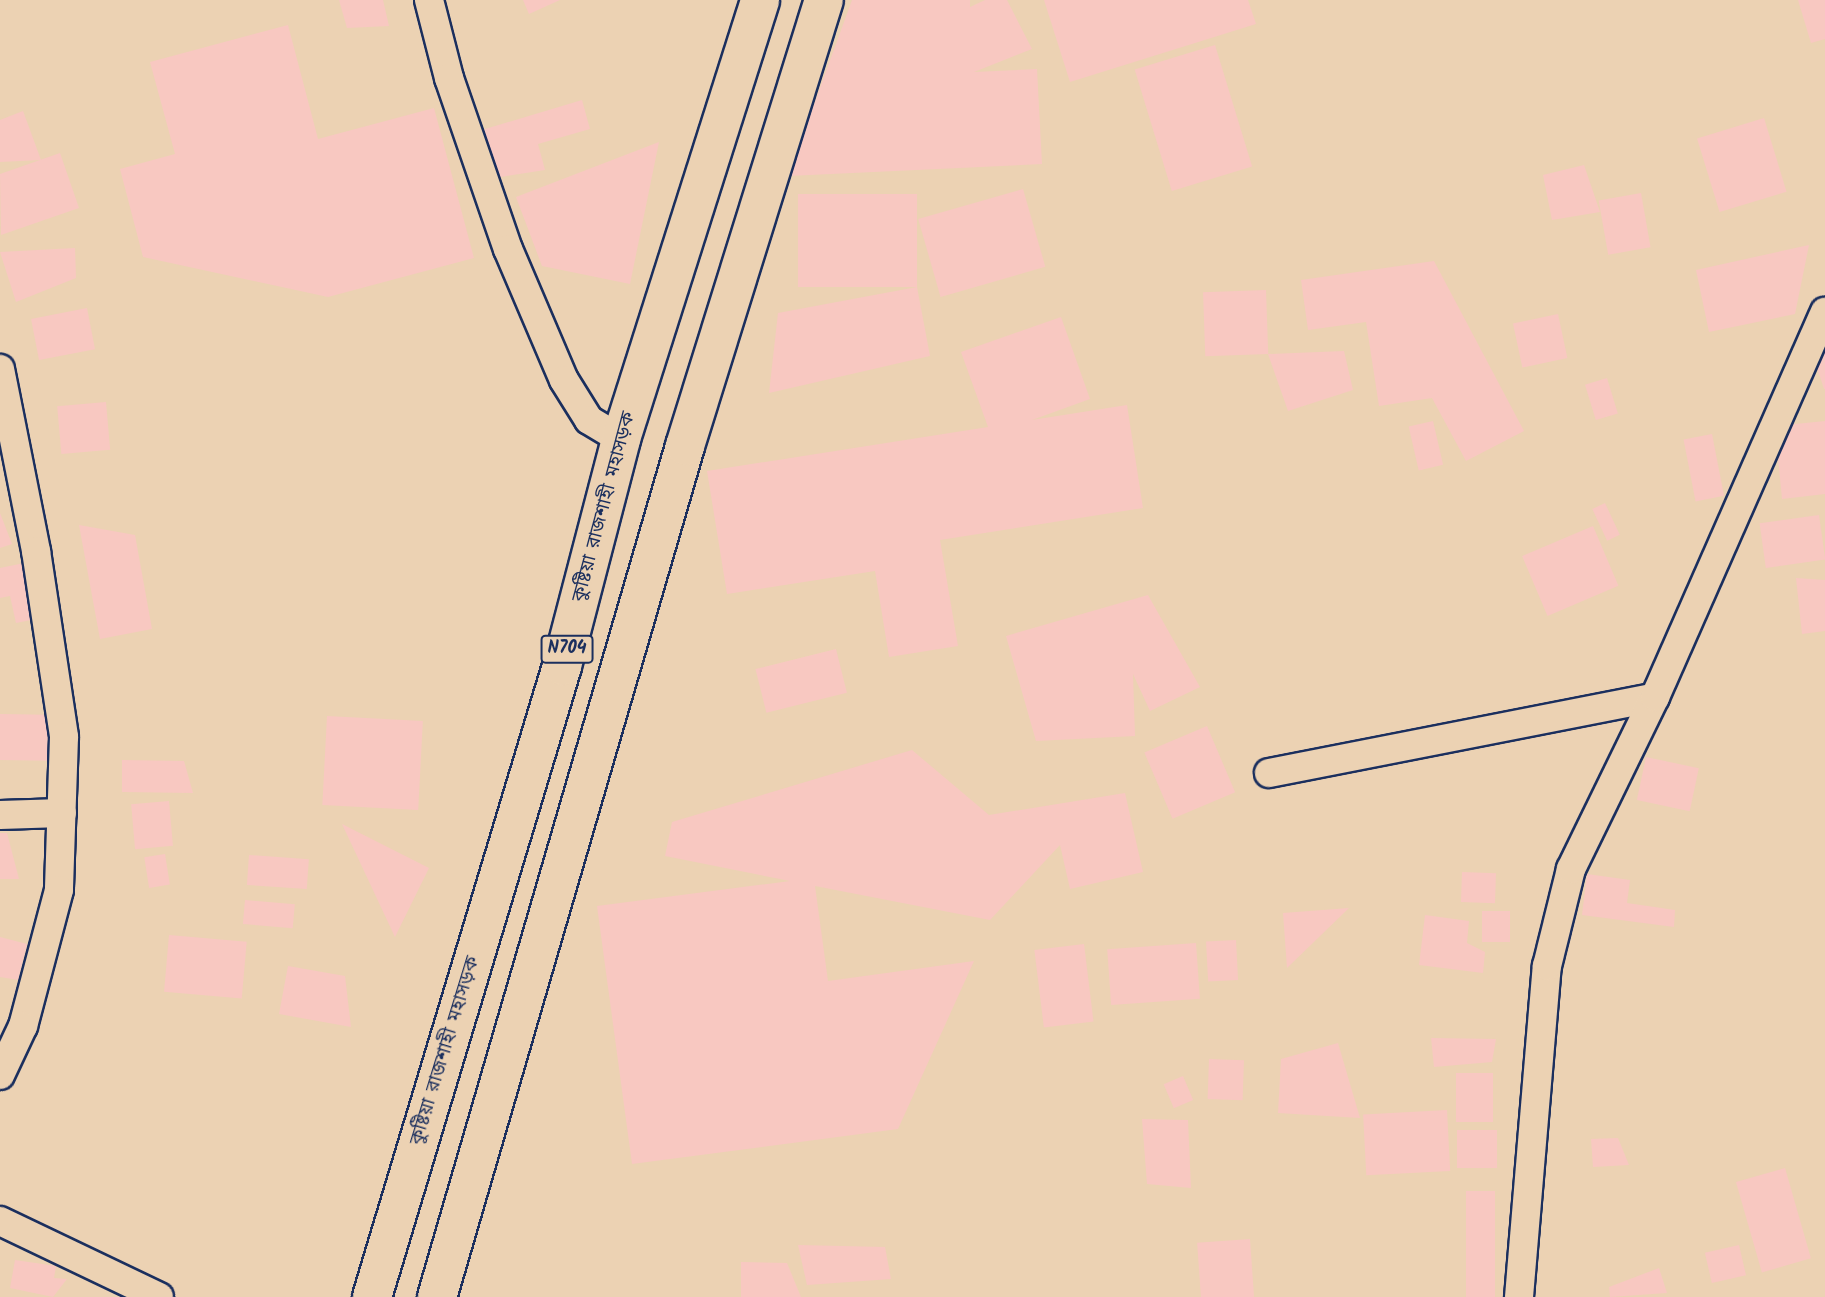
<!DOCTYPE html>
<html>
<head>
<meta charset="utf-8">
<style>
  body { margin:0 }
  #map { position:relative; width:1825px; height:1297px; overflow:hidden; background:#ecd2b3; font-family:Kalam,"Noto Sans Bengali",sans-serif }
  div>[style] { position:absolute }
  .building>* { inset:0; background:#f8c8c1; transform-origin:0 0 }
  .roads { filter:drop-shadow(2px 0 #1b2f5e) drop-shadow(-2px 0 #1b2f5e) drop-shadow(0 2px #1b2f5e) drop-shadow(0 -2px #1b2f5e) }
  .minor>* { height:28px; margin:-14px; padding:0 14px; transform-origin:14px; border-radius:14px; background:#ecd2b3 }
  .trunk>* { height:38px; margin:-19px; padding:0 19px; transform-origin:19px; border-radius:19px; background:#ecd2b3 }
  span { translate:-50% -50%; white-space:nowrap; text-align:center; line-height:1.15; -webkit-text-stroke:5px #ecd2b3; paint-order:stroke }
  .shield-label span { padding:2px 5px; background:#ecd2b3; border:2px solid; border-radius:5px; -webkit-text-stroke-width:0 }
  .shield-label { font-size:18px; color:#1b2f5e; font-weight:700 }
  .street-label { font-size:19px; color:#1b2f5e }
</style>
</head>
<body>
<div id="map">
  <div class="building">
    <div style="clip-path:polygon(339px 0,383px 0,389px 26px,347px 28px)"></div>
    <div style="clip-path:polygon(523px 0,560px 0,529px 14px)"></div>
    <div style="clip-path:polygon(852px 0,970px 0,970px 7px,985px 0,1007px 0,1032px 49px,974px 72px,1037px 69px,1042px 164px,788px 176px)"></div>
    <div style="clip-path:polygon(1044px 0,1248px 0,1256px 24px,1070px 82px)"></div>
    <div style="clip-path:polygon(1798px 0,1825px 0,1825px 39px,1811px 43px)"></div>
    <div style="clip-path:polygon(288px 25px,318px 139px,434px 108px,474px 258px,328px 297px,143px 257px,120px 169px,175px 154px,150px 62px)"></div>
    <div style="left:1215px;top:45px;width:127px;height:84px;rotate:73deg"></div>
    <div style="clip-path:polygon(582px 100px,590px 129px,538px 144px,545px 170px,494px 178px,475px 132px)"></div>
    <div style="clip-path:polygon(23px 111px,41px 160px,0 162px,0 120px)"></div>
    <div style="left:1764px;top:118px;width:77px;height:70px;rotate:73deg"></div>
    <div style="clip-path:polygon(659px 142px,630px 284px,542px 266px,516px 197px)"></div>
    <div style="clip-path:polygon(60px 153px,79px 208px,1px 235px,0 174px)"></div>
    <div style="clip-path:polygon(1584px 165px,1600px 212px,1552px 220px,1543px 175px)"></div>
    <div style="left:1023px;top:189px;width:81px;height:109px;rotate:74deg"></div>
    <div style="left:1641px;top:193px;width:55px;height:43px;rotate:80deg"></div>
    <div style="left:798px;top:194px;width:119px;height:93px"></div>
    <div style="clip-path:polygon(1809px 245px,1795px 314px,1709px 332px,1696px 270px)"></div>
    <div style="clip-path:polygon(75px 248px,76px 278px,16px 302px,0 252px)"></div>
    <div style="clip-path:polygon(1434px 261px,1524px 431px,1466px 461px,1432px 398px,1379px 406px,1366px 322px,1308px 330px,1301px 280px)"></div>
    <div style="clip-path:polygon(917px 287px,930px 356px,769px 393px,778px 313px)"></div>
    <div style="left:1266px;top:290px;width:64px;height:63px;rotate:88deg"></div>
    <div style="left:87px;top:308px;width:42px;height:57px;rotate:79deg"></div>
    <div style="left:1558px;top:314px;width:45px;height:46px;rotate:78deg"></div>
    <div style="clip-path:polygon(1061px 317px,1090px 399px,1032px 420px,1127px 405px,1143px 508px,940px 540px,958px 646px,889px 657px,875px 571px,727px 594px,707px 471px,988px 427px,961px 352px)"></div>
    <div style="clip-path:polygon(1825px 343px,1825px 389px,1824px 389px,1810px 346px)"></div>
    <div style="clip-path:polygon(1344px 351px,1353px 390px,1288px 411px,1268px 354px)"></div>
    <div style="left:1607px;top:378px;width:37px;height:23px;rotate:73deg"></div>
    <div style="left:106px;top:402px;width:48px;height:49px;rotate:85deg"></div>
    <div style="left:1433px;top:421px;width:45px;height:25px;rotate:77deg"></div>
    <div style="clip-path:polygon(1825px 421px,1825px 494px,1782px 499px,1775px 426px)"></div>
    <div style="left:1712px;top:434px;width:63px;height:29px;rotate:79deg"></div>
    <div style="left:1605px;top:503px;width:35px;height:14px;rotate:65deg"></div>
    <div style="clip-path:polygon(0 513px,12px 544px,0 548px)"></div>
    <div style="left:1819px;top:515px;width:45px;height:60px;rotate:82deg"></div>
    <div style="clip-path:polygon(79px 525px,135px 535px,152px 629px,100px 639px)"></div>
    <div style="left:1593px;top:526px;width:65px;height:77px;rotate:67deg"></div>
    <div style="clip-path:polygon(29px 562px,41px 618px,16px 623px,10px 596px,0 598px,0 568px)"></div>
    <div style="clip-path:polygon(1796px 578px,1825px 580px,1825px 631px,1802px 634px)"></div>
    <div style="clip-path:polygon(1148px 595px,1200px 687px,1150px 711px,1133px 674px,1135px 736px,1036px 741px,1006px 636px)"></div>
    <div style="left:836px;top:649px;width:45px;height:83px;rotate:76deg"></div>
    <div style="left:0;top:714px;width:48px;height:46px;rotate:1deg"></div>
    <div style="left:327px;top:716px;width:96px;height:89px;rotate:3deg"></div>
    <div style="left:1207px;top:726px;width:72px;height:68px;rotate:67deg"></div>
    <div style="clip-path:polygon(912px 750px,989px 815px,1125px 793px,1143px 872px,1070px 889px,1060px 845px,990px 920px,815px 886px,828px 981px,974px 961px,898px 1129px,632px 1164px,597px 906px,790px 881px,665px 856px,672px 822px)"></div>
    <div style="left:1646px;top:757px;width:54px;height:44px;rotate:12deg"></div>
    <div style="clip-path:polygon(122px 760px,184px 761px,193px 793px,122px 792px)"></div>
    <div style="left:169px;top:801px;width:45px;height:38px;rotate:85deg"></div>
    <div style="clip-path:polygon(342px 824px,429px 868px,395px 937px)"></div>
    <div style="clip-path:polygon(0 833px,7px 833px,19px 879px,0 879px)"></div>
    <div style="left:165px;top:854px;width:31px;height:21px;rotate:81deg"></div>
    <div style="left:249px;top:855px;width:60px;height:30px;rotate:4deg"></div>
    <div style="left:1462px;top:872px;width:34px;height:30px;rotate:2deg"></div>
    <div style="clip-path:polygon(1587px 874px,1630px 880px,1627px 903px,1675px 910px,1674px 927px,1582px 915px)"></div>
    <div style="left:245px;top:900px;width:50px;height:24px;rotate:5deg"></div>
    <div style="clip-path:polygon(1349px 908px,1287px 968px,1283px 913px)"></div>
    <div style="left:1482px;top:911px;width:28px;height:31px"></div>
    <div style="clip-path:polygon(1425px 915px,1469px 921px,1467px 943px,1485px 952px,1483px 973px,1419px 965px)"></div>
    <div style="left:169px;top:935px;width:78px;height:57px;rotate:5deg"></div>
    <div style="clip-path:polygon(0 937px,27px 944px,18px 980px,0 977px)"></div>
    <div style="left:1236px;top:940px;width:40px;height:30px;rotate:87deg"></div>
    <div style="left:1196px;top:943px;width:56px;height:89px;rotate:86deg"></div>
    <div style="left:1084px;top:944px;width:78px;height:50px;rotate:83deg"></div>
    <div style="clip-path:polygon(288px 966px,345px 976px,351px 1027px,279px 1014px)"></div>
    <div style="clip-path:polygon(1431px 1038px,1496px 1039px,1492px 1062px,1434px 1067px)"></div>
    <div style="clip-path:polygon(1338px 1043px,1360px 1118px,1278px 1113px,1281px 1059px)"></div>
    <div style="left:1209px;top:1059px;width:35px;height:40px;rotate:2deg"></div>
    <div style="left:1456px;top:1073px;width:37px;height:49px"></div>
    <div style="left:1183px;top:1076px;width:26px;height:21px;rotate:67deg"></div>
    <div style="left:1447px;top:1110px;width:61px;height:84px;rotate:87deg"></div>
    <div style="clip-path:polygon(1142px 1119px,1188px 1120px,1191px 1188px,1147px 1184px)"></div>
    <div style="left:1457px;top:1130px;width:40px;height:38px"></div>
    <div style="clip-path:polygon(1618px 1138px,1629px 1165px,1593px 1167px,1591px 1139px)"></div>
    <div style="left:1785px;top:1168px;width:94px;height:51px;rotate:74deg"></div>
    <div style="left:1466px;top:1191px;width:29px;height:106px"></div>
    <div style="left:1250px;top:1239px;width:58px;height:53px;rotate:86deg"></div>
    <div style="clip-path:polygon(798px 1245px,885px 1247px,891px 1279px,807px 1285px)"></div>
    <div style="left:1739px;top:1245px;width:31px;height:35px;rotate:77deg"></div>
    <div style="clip-path:polygon(15px 1260px,56px 1266px,54px 1278px,67px 1279px,53px 1297px,10px 1288px)"></div>
    <div style="clip-path:polygon(741px 1262px,787px 1263px,801px 1297px,741px 1297px)"></div>
    <div style="clip-path:polygon(1659px 1268px,1667px 1293px,1610px 1297px,1609px 1287px)"></div>
  </div>
  <div class="roads">
    <div class="minor">
      <div style="left:429px;top:0;width:81px;rotate:75.6deg"></div>
      <div style="left:449px;top:78px;width:181px;rotate:71deg"></div>
      <div style="left:508px;top:249px;width:142px;rotate:66.9deg"></div>
      <div style="left:564px;top:380px;width:47px;rotate:58deg"></div>
      <div style="left:589px;top:420px;width:37px;rotate:31deg"></div>
      <div style="left:0;top:369px;width:186px;rotate:78.8deg"></div>
      <div style="left:36px;top:551px;width:188px;rotate:81.4deg"></div>
      <div style="left:64px;top:737px;width:153px;rotate:91.9deg"></div>
      <div style="left:59px;top:890px;width:141px;rotate:104.8deg"></div>
      <div style="left:23px;top:1026px;width:54px;rotate:115.1deg"></div>
      <div style="left:1269px;top:773px;width:393px;rotate:-11.1deg"></div>
      <div style="left:0;top:815px;width:62px;rotate:-1.8deg"></div>
      <div style="left:0;top:1221px;width:176px;rotate:25.5deg"></div>
      <div style="left:1519px;top:1297px;width:332px;rotate:-85.2deg"></div>
      <div style="left:1547px;top:966px;width:100px;rotate:-76.1deg"></div>
      <div style="left:1571px;top:869px;width:191px;rotate:-64deg"></div>
      <div style="left:1655px;top:697px;width:421px;rotate:-66.2deg"></div>
    </div>
    <div class="trunk">
      <div style="left:372px;top:1297px;width:659px;rotate:-73.24deg"></div>
      <div style="left:562px;top:666px;width:235px;rotate:-75.4deg"></div>
      <div style="left:621px;top:439px;width:460px;rotate:-72.4deg"></div>
      <div style="left:437px;top:1297px;width:886px;rotate:-73.75deg"></div>
      <div style="left:685px;top:446px;width:467px;rotate:-72.7deg"></div>
    </div>
  </div>
  <div class="shield-label">
    <span style="left:567px;top:649px">N704</span>
  </div>
  <div class="street-label">
    <span style="left:605px;top:507px;rotate:-75deg">কুষ্টিয়া রাজশাহী মহাসড়ক</span>
    <span style="left:446px;top:1051px;rotate:-73deg">কুষ্টিয়া রাজশাহী মহাসড়ক</span>
  </div>
</div>
</body>
</html>
